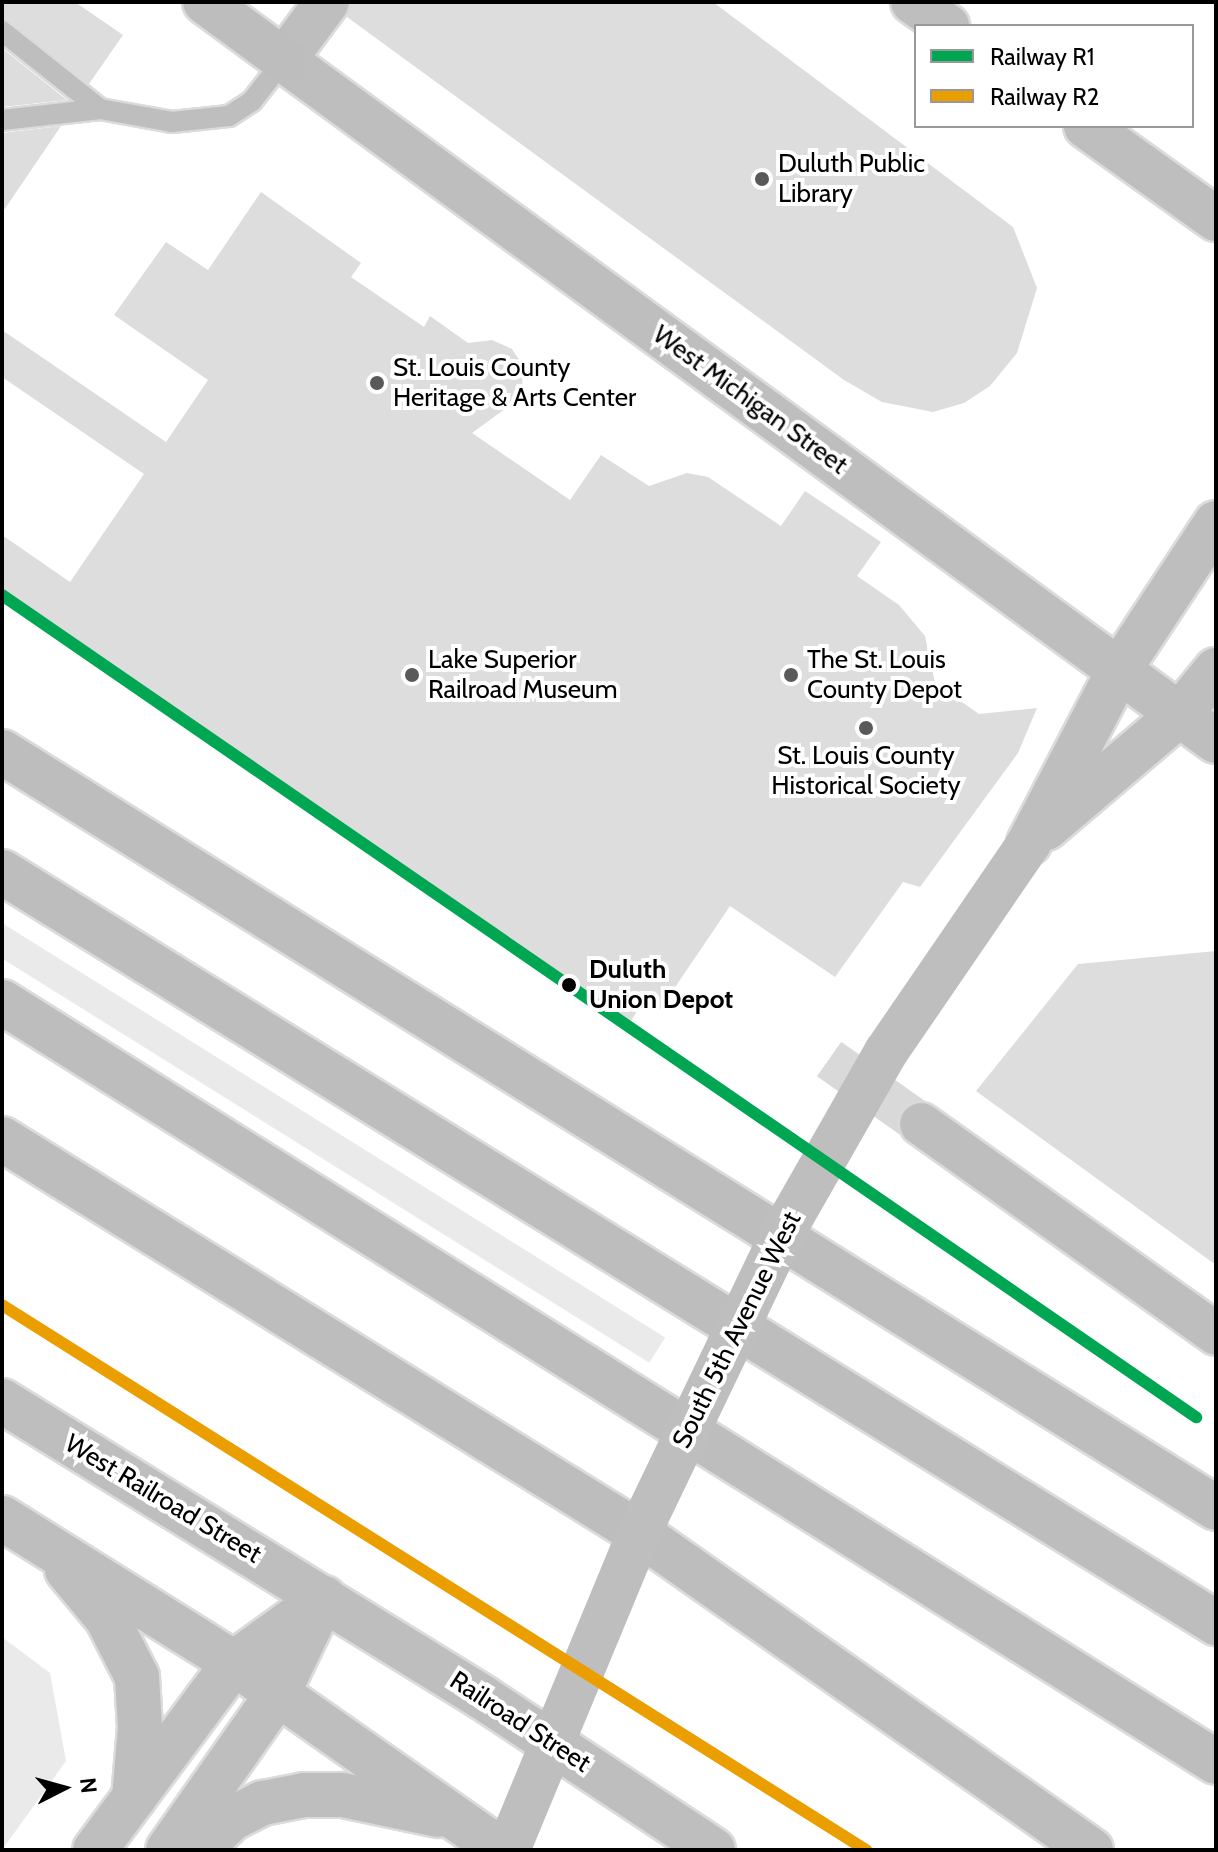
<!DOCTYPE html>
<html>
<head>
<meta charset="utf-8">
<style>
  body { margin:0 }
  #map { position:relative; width:1218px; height:1852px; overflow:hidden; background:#fff; font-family:Cabin,sans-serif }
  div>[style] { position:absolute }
  .green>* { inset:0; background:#eaeaea; transform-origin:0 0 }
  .building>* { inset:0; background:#ddd }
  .minor-tunnel>* { height:42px; margin-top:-21px; transform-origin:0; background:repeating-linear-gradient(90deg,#d9d9d9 0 42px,transparent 0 63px) }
  .roads { filter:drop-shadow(2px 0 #dbdbdb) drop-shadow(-2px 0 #dbdbdb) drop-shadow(0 2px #dbdbdb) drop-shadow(0 -2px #dbdbdb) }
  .service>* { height:20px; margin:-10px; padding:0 10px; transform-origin:10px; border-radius:10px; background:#bebebe }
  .minor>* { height:42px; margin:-21px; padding:0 21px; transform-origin:21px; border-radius:21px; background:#bebebe }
  .tertiary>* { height:44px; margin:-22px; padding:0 22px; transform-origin:22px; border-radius:22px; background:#bebebe }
  .motorway>* { height:44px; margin:-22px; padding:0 22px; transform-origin:22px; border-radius:22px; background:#bdbdbd }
  .tertiary-bridge>* { height:44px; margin:-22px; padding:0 22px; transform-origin:22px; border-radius:22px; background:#bebebe }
  .rail-1>* { height:12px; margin:-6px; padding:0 6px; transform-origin:6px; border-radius:6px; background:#00a651 }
  .rail-2>* { height:12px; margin:-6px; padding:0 6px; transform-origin:6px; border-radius:6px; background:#eb9e00 }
  .dots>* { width:22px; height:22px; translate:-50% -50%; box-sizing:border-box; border:4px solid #fff; border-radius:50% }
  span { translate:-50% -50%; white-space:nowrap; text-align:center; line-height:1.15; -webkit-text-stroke:8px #fff; paint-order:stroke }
  .poi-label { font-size:26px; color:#000 }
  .left { translate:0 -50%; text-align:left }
  .street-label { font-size:26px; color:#000 }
  .stop-label { font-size:26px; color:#000; font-weight:700 }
  .frame { position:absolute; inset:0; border:4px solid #000; pointer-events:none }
  .legend { position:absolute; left:914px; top:24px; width:280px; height:104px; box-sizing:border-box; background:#fff; border:2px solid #999; margin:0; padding:10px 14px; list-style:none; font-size:24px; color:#000 }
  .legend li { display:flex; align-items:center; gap:16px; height:40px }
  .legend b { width:40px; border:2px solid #999 }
  .north { position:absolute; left:24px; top:1748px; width:80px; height:80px; -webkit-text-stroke:6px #fff; paint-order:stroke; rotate:84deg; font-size:22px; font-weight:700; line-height:32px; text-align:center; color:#000 }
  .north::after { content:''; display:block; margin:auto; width:28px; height:36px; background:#000; clip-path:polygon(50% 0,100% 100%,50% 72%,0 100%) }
</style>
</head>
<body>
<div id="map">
  <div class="green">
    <div style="left:2px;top:923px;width:782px;height:30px;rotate:32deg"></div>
    <div style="clip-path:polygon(2px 1637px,50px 1673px,66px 1761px,2px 1850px)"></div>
  </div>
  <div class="building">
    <div style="clip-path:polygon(2px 2px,75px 2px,123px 35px,89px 84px,2px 18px)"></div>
    <div style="clip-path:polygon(352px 2px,713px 2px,1013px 227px,1037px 288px,1017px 353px,990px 386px,964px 403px,933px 412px,882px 402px,844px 380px,347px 17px)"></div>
    <div style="clip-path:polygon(2px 48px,67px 100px,2px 107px)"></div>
    <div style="clip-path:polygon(61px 126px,2px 213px,2px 133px)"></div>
    <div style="clip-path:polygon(261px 192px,361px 263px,351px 277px,424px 327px,430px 316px,468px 343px,492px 340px,512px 349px,523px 366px,522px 390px,513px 403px,472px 433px,570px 500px,601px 455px,649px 486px,687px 473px,708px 477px,781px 526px,805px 491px,881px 542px,857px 576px,899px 605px,925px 636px,935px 683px,979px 714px,1037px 708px,1018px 753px,920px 887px,903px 882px,835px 977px,730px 906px,659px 1011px,644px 1000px,631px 1021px,2px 588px,2px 535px,70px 582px,144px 474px,2px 377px,2px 330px,166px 442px,208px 380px,114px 315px,166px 242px,208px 270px)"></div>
    <div style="clip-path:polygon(1216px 951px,1216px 1265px,976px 1091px,1078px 964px)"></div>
  </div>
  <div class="minor-tunnel">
    <div style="left:829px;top:1059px;width:113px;rotate:35.2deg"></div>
  </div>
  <div class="roads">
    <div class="service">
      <div style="left:2px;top:31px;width:125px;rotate:38.5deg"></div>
      <div style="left:2px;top:120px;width:99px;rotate:-6.4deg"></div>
      <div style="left:100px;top:109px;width:73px;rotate:10.2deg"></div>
      <div style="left:172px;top:122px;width:57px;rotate:-6deg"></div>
      <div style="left:229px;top:116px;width:27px;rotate:-33deg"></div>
      <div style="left:252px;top:101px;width:52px;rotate:-52deg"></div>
    </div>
    <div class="minor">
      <div style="left:921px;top:1124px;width:362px;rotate:35.4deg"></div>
    </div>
    <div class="tertiary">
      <div style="left:327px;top:2px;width:72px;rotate:126.6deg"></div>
      <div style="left:284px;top:60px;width:1154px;rotate:36.16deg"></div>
      <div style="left:913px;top:2px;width:42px;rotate:35.2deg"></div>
      <div style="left:1086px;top:126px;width:160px;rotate:35.6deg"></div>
      <div style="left:1046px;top:828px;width:176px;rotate:-40.4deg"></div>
      <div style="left:1180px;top:714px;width:57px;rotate:-50.7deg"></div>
      <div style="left:1029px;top:843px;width:195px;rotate:-62.5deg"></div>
      <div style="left:1119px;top:670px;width:176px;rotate:-56.6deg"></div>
      <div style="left:2px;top:1401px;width:564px;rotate:31.66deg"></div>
      <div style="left:482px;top:1697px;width:277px;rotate:33.5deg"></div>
      <div style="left:2px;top:1518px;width:274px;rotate:32deg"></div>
      <div style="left:234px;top:1663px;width:326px;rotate:35deg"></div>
      <div style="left:67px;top:1570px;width:62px;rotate:50.2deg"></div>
      <div style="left:107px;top:1618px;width:66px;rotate:63deg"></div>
      <div style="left:137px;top:1677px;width:50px;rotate:86.6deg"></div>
      <div style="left:140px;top:1727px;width:71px;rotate:94.8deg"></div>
      <div style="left:95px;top:1850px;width:233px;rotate:-53.4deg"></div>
      <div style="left:234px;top:1663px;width:111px;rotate:-35.8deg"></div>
      <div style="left:168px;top:1850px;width:189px;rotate:-54.9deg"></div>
      <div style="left:277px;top:1695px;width:102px;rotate:-64.4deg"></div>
      <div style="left:199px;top:1850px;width:45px;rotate:-44.1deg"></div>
      <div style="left:231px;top:1819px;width:36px;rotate:-27deg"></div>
      <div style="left:263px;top:1803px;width:42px;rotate:-11deg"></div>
      <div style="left:304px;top:1795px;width:39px"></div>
      <div style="left:343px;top:1795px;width:97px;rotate:11.9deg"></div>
    </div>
    <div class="motorway">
      <div style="left:205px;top:2px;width:98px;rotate:36.3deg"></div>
      <div style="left:2px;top:752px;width:1430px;rotate:31.91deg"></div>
      <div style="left:2px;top:872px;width:1428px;rotate:31.74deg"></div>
      <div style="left:2px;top:1002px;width:1432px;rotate:32.05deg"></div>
      <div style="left:2px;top:1139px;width:749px;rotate:31.74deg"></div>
      <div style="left:639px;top:1533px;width:552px;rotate:35.04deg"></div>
    </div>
  </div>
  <div class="tertiary-bridge">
    <div style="left:508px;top:1850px;width:343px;rotate:-67.5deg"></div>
    <div style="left:639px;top:1533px;width:329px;rotate:-64.4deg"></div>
    <div style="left:781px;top:1236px;width:212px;rotate:-60.3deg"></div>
    <div style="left:886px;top:1052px;width:253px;rotate:-55.6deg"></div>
  </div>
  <div class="rail-1">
    <div style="left:2px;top:595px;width:1450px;rotate:34.55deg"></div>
  </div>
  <div class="rail-2">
    <div style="left:2px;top:1305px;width:1022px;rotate:32.24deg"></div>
  </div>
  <div class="dots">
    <div style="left:762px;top:179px;background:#595959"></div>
    <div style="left:377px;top:383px;background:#595959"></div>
    <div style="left:412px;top:675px;background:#595959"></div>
    <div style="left:791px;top:675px;background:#595959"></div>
    <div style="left:866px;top:728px;background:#595959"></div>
    <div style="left:569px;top:985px;background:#000"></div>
  </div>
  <div class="poi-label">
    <span class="left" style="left:778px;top:179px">Duluth Public<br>Library</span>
    <span class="left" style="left:393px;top:383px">St. Louis County<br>Heritage &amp; Arts Center</span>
    <span class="left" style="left:428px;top:675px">Lake Superior<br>Railroad Museum</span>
    <span class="left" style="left:807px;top:675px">The St. Louis<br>County Depot</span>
    <span style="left:866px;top:771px">St. Louis County<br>Historical Society</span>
  </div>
  <div class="street-label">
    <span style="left:750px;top:400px;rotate:36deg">West Michigan Street</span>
    <span style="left:737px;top:1330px;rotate:-64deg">South 5th Avenue West</span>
    <span style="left:163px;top:1499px;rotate:31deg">West Railroad Street</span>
    <span style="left:520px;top:1722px;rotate:33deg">Railroad Street</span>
  </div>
  <div class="stop-label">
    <span class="left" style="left:589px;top:985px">Duluth<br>Union Depot</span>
  </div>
  <div class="frame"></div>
  <ul class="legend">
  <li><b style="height:10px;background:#00a651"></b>Railway R1</li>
  <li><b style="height:10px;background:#eb9e00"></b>Railway R2</li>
  </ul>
  <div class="north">N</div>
</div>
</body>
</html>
